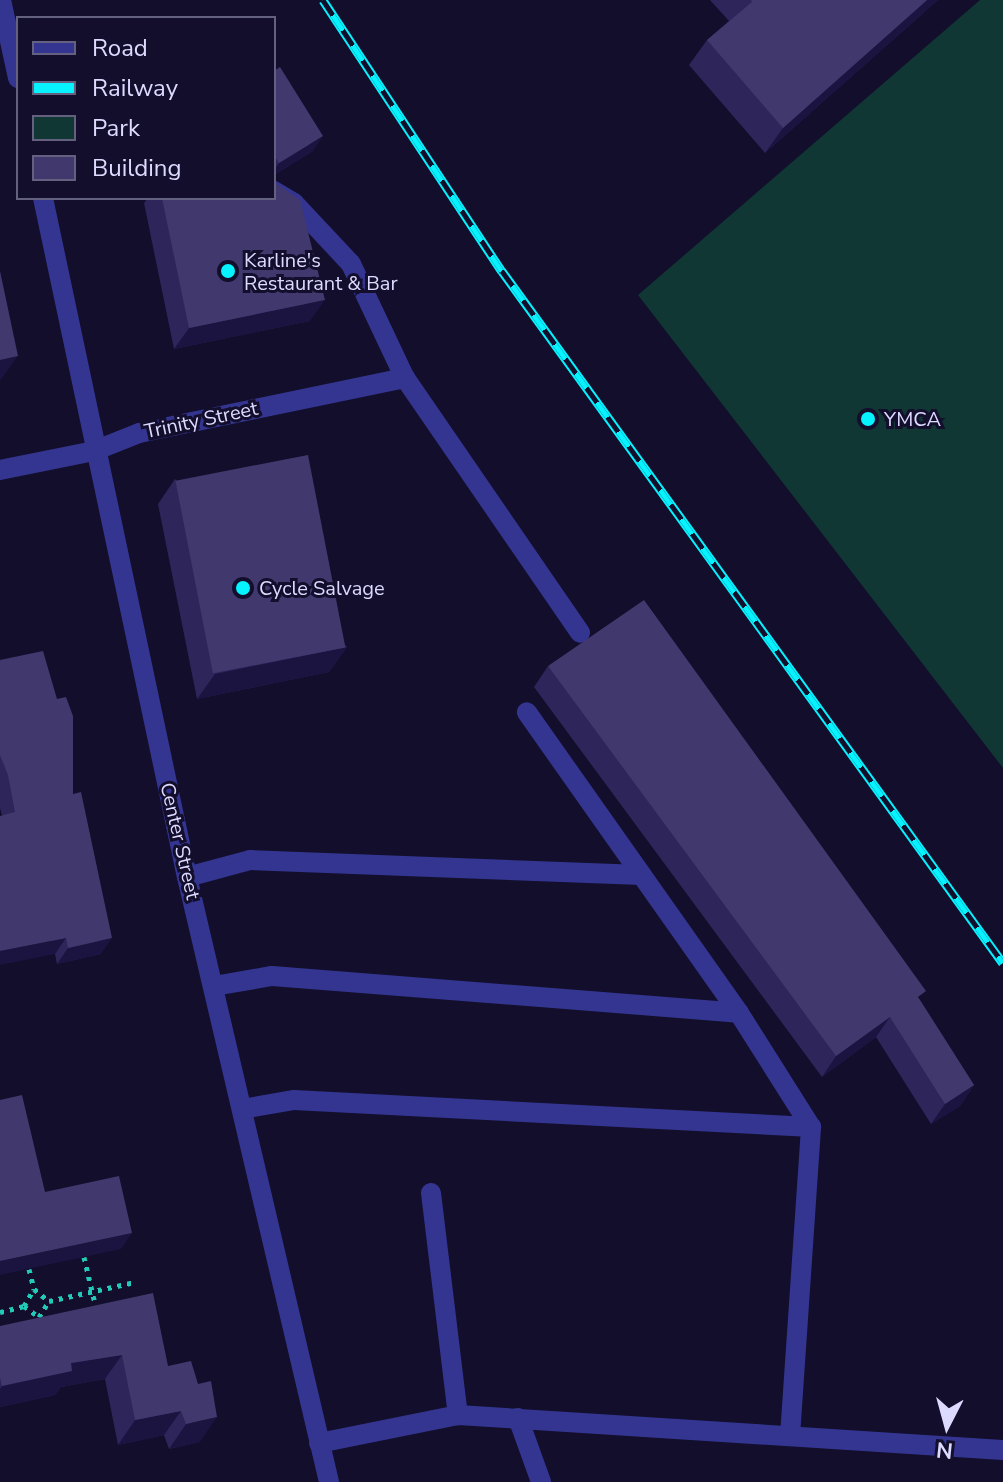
<!DOCTYPE html>
<html>
<head>
<meta charset="utf-8">
<style>
  body { margin:0 }
  #map { position:relative; width:1003px; height:1482px; overflow:hidden; background:#120e2c; font-family:"Nunito Sans",sans-serif }
  div>[style] { position:absolute }
  .green>* { inset:0; background:#103734 }
  .path>* { height:5px; margin-top:-2.5px; transform-origin:0; background:repeating-linear-gradient(90deg,#23cab8 0 4px,transparent 0 10px) }
  .minor>* { height:20px; margin:-10px; padding:0 10px; transform-origin:10px; border-radius:10px; background:#343590 }
  .rail>* { height:9px; margin-top:-4.5px; transform-origin:0; background:repeating-linear-gradient(90deg,#120e2c 0 18px,#06f2ff 0 36px); box-sizing:border-box; border-block:2px solid #06f2ff }
  .wall>* { inset:0; background:#2e265b }
  .shaded-wall>* { inset:0; background:#1b1441 }
  .building>* { inset:0; background:#41396d; transform-origin:0 0 }
  .dots>* { width:22px; height:22px; translate:-50% -50%; box-sizing:border-box; border:4px solid #120e2c; border-radius:50% }
  span { translate:-50% -50%; white-space:nowrap; text-align:center; line-height:1.15; -webkit-text-stroke:6px #120e2c; paint-order:stroke }
  .poi-label { font-size:20px; color:#dcdaff }
  .left { translate:0 -50%; text-align:left }
  .street-label { font-size:20px; color:#dcdaff }
  .legend { position:absolute; left:16px; top:16px; width:260px; height:184px; box-sizing:border-box; background:#120e2c; border:2px solid #636080; margin:0; padding:10px 14px; list-style:none; font-size:24px; color:#dcdaff }
  .legend li { display:flex; align-items:center; gap:16px; height:40px }
  .legend b { width:40px; border:2px solid #636080 }
  .north { position:absolute; left:907px; top:1386px; width:80px; height:80px; -webkit-text-stroke:6px #120e2c; paint-order:stroke; rotate:186deg; font-size:22px; font-weight:700; line-height:32px; text-align:center; color:#dcdaff }
  .north::after { content:''; display:block; margin:auto; width:28px; height:36px; background:#dcdaff; clip-path:polygon(50% 0,100% 100%,50% 72%,0 100%) }
</style>
</head>
<body>
<div id="map">
  <div class="green">
    <div style="clip-path:polygon(980px 0,1003px 0,1003px 768px,638px 295px)"></div>
  </div>
  <div class="path">
    <div style="left:84px;top:1257px;width:57px;rotate:76.7deg"></div>
    <div style="left:29px;top:1269px;width:21px;rotate:76deg"></div>
    <div style="left:24px;top:1306px;width:20px;rotate:-60deg"></div>
    <div style="left:34px;top:1289px;width:19px;rotate:39deg"></div>
    <div style="left:0;top:1312px;width:25px;rotate:-14deg"></div>
    <div style="left:24px;top:1306px;width:19px;rotate:36deg"></div>
    <div style="left:39px;top:1317px;width:19px;rotate:-58deg"></div>
    <div style="left:49px;top:1301px;width:88px;rotate:-12.5deg"></div>
  </div>
  <div class="minor">
    <div style="left:1px;top:0;width:80px;rotate:77.7deg"></div>
    <div style="left:274px;top:191px;width:23px;rotate:31deg"></div>
    <div style="left:294px;top:203px;width:83px;rotate:46.9deg"></div>
    <div style="left:351px;top:264px;width:126px;rotate:64.7deg"></div>
    <div style="left:405px;top:378px;width:309px;rotate:55.5deg"></div>
    <div style="left:43px;top:198px;width:694px;rotate:78.03deg"></div>
    <div style="left:187px;top:877px;width:621px;rotate:76.79deg"></div>
    <div style="left:0;top:470px;width:96px;rotate:-11.4deg"></div>
    <div style="left:94px;top:451px;width:48px;rotate:-21.8deg"></div>
    <div style="left:139px;top:433px;width:272px;rotate:-11.7deg"></div>
    <div style="left:187px;top:877px;width:65px;rotate:-15.1deg"></div>
    <div style="left:250px;top:860px;width:392px;rotate:2.2deg"></div>
    <div style="left:214px;top:986px;width:59px;rotate:-9.8deg"></div>
    <div style="left:272px;top:976px;width:468px;rotate:4.5deg"></div>
    <div style="left:242px;top:1109px;width:53px;rotate:-9.8deg"></div>
    <div style="left:294px;top:1100px;width:518px;rotate:2.99deg"></div>
    <div style="left:811px;top:1127px;width:135px;rotate:-122.3deg"></div>
    <div style="left:739px;top:1013px;width:368px;rotate:-125.2deg"></div>
    <div style="left:431px;top:1193px;width:224px;rotate:83.1deg"></div>
    <div style="left:518px;top:1418px;width:68px;rotate:70.2deg"></div>
    <div style="left:790px;top:1436px;width:310px;rotate:-86.1deg"></div>
    <div style="left:319px;top:1443px;width:142px;rotate:-11.4deg"></div>
    <div style="left:458px;top:1415px;width:546px;rotate:3.67deg"></div>
  </div>
  <div class="rail">
    <div style="left:323px;top:0;width:325px;rotate:56.6deg"></div>
    <div style="left:502px;top:271px;width:854px;rotate:54.1deg"></div>
  </div>
  <div class="wall">
    <div style="clip-path:polygon(710px 0,938px 0,765px 153px,689px 65px,707px 40px,729px 21px)"></div>
    <div style="clip-path:polygon(274px 71px,313px 151px,274px 175px)"></div>
    <div style="clip-path:polygon(148px 198px,274px 198px,310px 321px,174px 349px,144px 203px)"></div>
    <div style="clip-path:polygon(175px 479px,347px 647px,329px 672px,197px 699px,158px 504px)"></div>
    <div style="clip-path:polygon(0 660px,73px 794px,101px 954px,57px 964px,55px 954px,2px 816px,0 808px)"></div>
    <div style="clip-path:polygon(548px 666px,920px 1000px,974px 1085px,960px 1106px,931px 1124px,876px 1037px,822px 1077px,534px 687px)"></div>
    <div style="clip-path:polygon(0 1326px,168px 1366px,200px 1442px,169px 1449px,164px 1435px,118px 1445px,105px 1379px,61px 1387px,55px 1395px,0 1407px)"></div>
  </div>
  <div class="shaded-wall">
    <div style="clip-path:polygon(927px 0,938px 0,765px 153px,783px 128px)"></div>
    <div style="clip-path:polygon(323px 136px,313px 151px,274px 175px,274px 170px,279px 163px)"></div>
    <div style="clip-path:polygon(325px 300px,310px 321px,174px 349px,189px 328px)"></div>
    <div style="clip-path:polygon(18px 356px,0 381px,0 360px)"></div>
    <div style="clip-path:polygon(347px 647px,329px 672px,197px 699px,215px 674px)"></div>
    <div style="clip-path:polygon(66px 938px,55px 954px,0 965px,0 951px)"></div>
    <div style="clip-path:polygon(112px 938px,101px 954px,57px 964px,68px 948px)"></div>
    <div style="clip-path:polygon(890px 1017px,876px 1037px,822px 1077px,836px 1056px)"></div>
    <div style="clip-path:polygon(974px 1085px,960px 1106px,931px 1124px,945px 1104px)"></div>
    <div style="clip-path:polygon(132px 1233px,121px 1249px,0 1275px,0 1261px)"></div>
    <div style="clip-path:polygon(122px 1355px,105px 1379px,61px 1387px,55px 1395px,0 1407px,0 1389px,2px 1386px,71px 1363px)"></div>
    <div style="clip-path:polygon(181px 1411px,164px 1435px,118px 1445px,135px 1420px)"></div>
    <div style="clip-path:polygon(217px 1417px,200px 1442px,169px 1449px,186px 1424px)"></div>
  </div>
  <div class="building">
    <div style="clip-path:polygon(751px 0,927px 0,783px 128px,707px 40px,752px 2px)"></div>
    <div style="clip-path:polygon(280px 67px,323px 136px,279px 163px,274px 155px,274px 71px)"></div>
    <div style="clip-path:polygon(274px 182px,300px 200px,325px 300px,189px 328px,162px 198px,274px 198px)"></div>
    <div style="clip-path:polygon(0 271px,18px 356px,0 360px)"></div>
    <div style="left:308px;top:455px;width:196px;height:135px;rotate:79deg"></div>
    <div style="clip-path:polygon(644px 600px,926px 991px,918px 997px,974px 1085px,945px 1104px,890px 1017px,836px 1056px,548px 666px)"></div>
    <div style="clip-path:polygon(43px 651px,57px 699px,66px 697px,73px 716px,73px 794px,81px 792px,112px 938px,68px 948px,66px 938px,0 951px,0 816px,15px 812px,8px 775px,0 755px,0 660px)"></div>
    <div style="clip-path:polygon(22px 1095px,45px 1192px,119px 1176px,132px 1233px,0 1261px,0 1100px)"></div>
    <div style="clip-path:polygon(153px 1293px,168px 1366px,191px 1361px,198px 1384px,211px 1381px,217px 1417px,186px 1424px,181px 1411px,135px 1420px,122px 1355px,71px 1363px,72px 1371px,2px 1386px,0 1377px,0 1326px)"></div>
  </div>
  <div class="dots">
    <div style="left:228px;top:271px;background:#06f2ff"></div>
    <div style="left:868px;top:419px;background:#06f2ff"></div>
    <div style="left:243px;top:588px;background:#06f2ff"></div>
  </div>
  <div class="poi-label">
    <span class="left" style="left:244px;top:272px">Karline's<br>Restaurant &amp; Bar</span>
    <span class="left" style="left:884px;top:419px">YMCA</span>
    <span class="left" style="left:259px;top:588px">Cycle Salvage</span>
  </div>
  <div class="street-label">
    <span style="left:201px;top:420px;rotate:-12deg">Trinity Street</span>
    <span style="left:180px;top:841px;rotate:77deg">Center Street</span>
  </div>
  <ul class="legend">
  <li><b style="height:10px;background:#343590"></b>Road</li>
  <li><b style="height:10px;background:#06f2ff"></b>Railway</li>
  <li><b style="height:22px;background:#103734"></b>Park</li>
  <li><b style="height:22px;background:#41396d"></b>Building</li>
  </ul>
  <div class="north">N</div>
</div>
</body>
</html>
